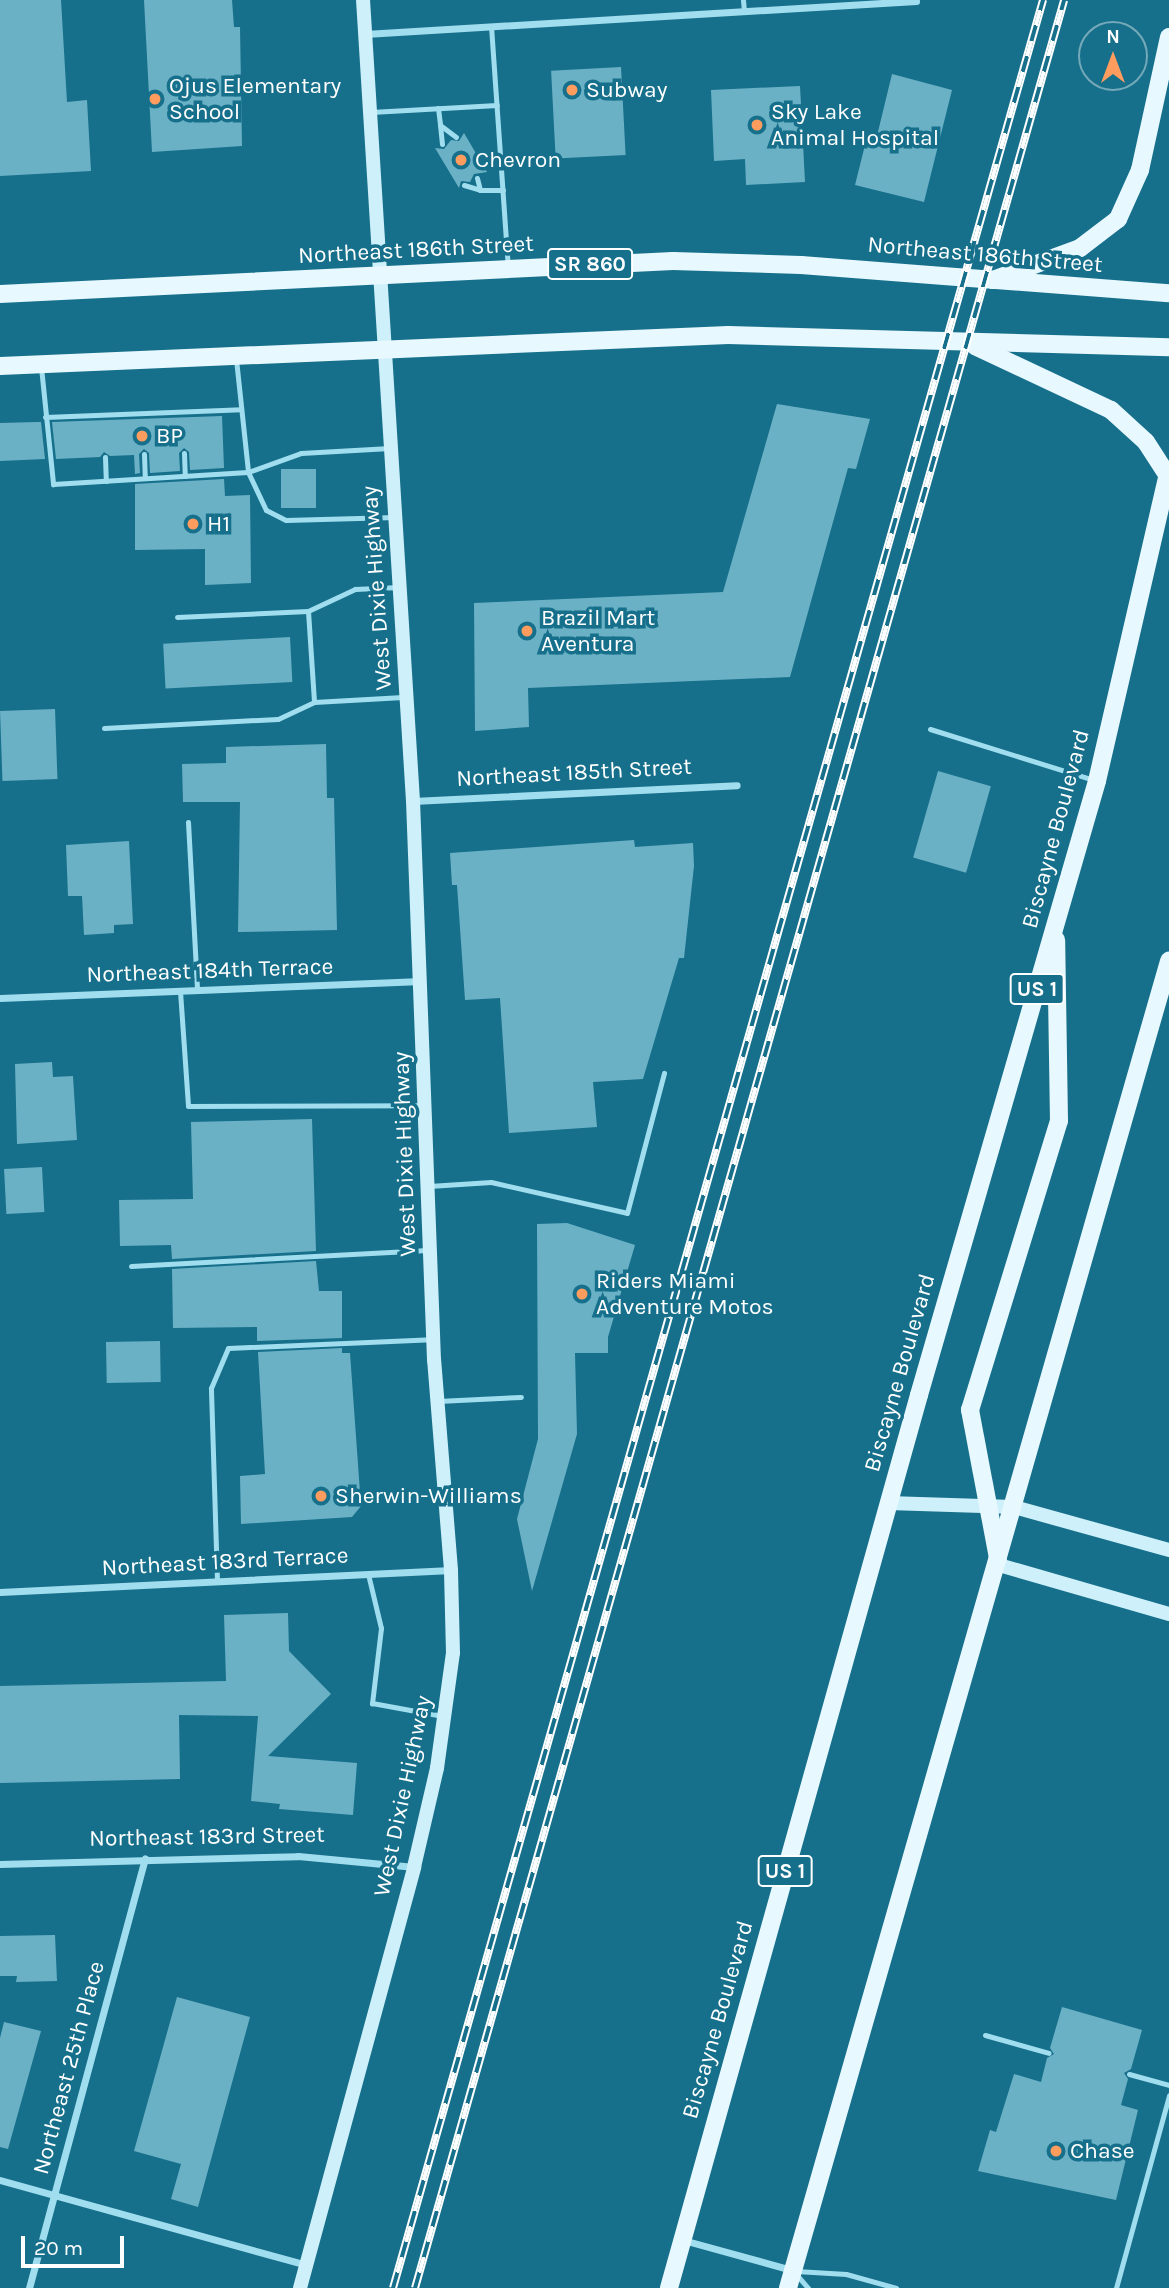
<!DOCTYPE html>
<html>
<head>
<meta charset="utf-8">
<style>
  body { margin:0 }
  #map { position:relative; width:1169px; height:2288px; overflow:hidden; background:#17708b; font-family:Karla,sans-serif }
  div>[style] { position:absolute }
  .building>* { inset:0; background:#6bb1c5; transform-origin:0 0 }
  .lane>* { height:5px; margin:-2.5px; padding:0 2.5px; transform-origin:2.5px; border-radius:2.5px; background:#a0deef }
  .street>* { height:7px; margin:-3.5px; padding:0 3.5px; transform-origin:3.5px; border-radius:3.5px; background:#a0deef }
  .secondary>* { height:14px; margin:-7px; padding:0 7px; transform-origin:7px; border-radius:7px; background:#cef0fa }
  .primary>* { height:18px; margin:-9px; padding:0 9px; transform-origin:9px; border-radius:9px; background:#e8f8ff }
  .rail>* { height:8px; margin-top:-4px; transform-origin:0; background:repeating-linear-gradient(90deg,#17708b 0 16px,#fff 0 32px); box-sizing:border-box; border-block:2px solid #fff }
  .dots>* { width:19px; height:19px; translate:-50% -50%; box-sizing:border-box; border:4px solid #17708b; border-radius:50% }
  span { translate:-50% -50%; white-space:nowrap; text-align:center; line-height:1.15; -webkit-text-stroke:7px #17708b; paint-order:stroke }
  .shield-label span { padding:2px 5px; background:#17708b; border:2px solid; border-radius:5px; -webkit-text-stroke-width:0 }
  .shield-label { font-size:21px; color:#fff; font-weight:700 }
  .poi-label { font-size:23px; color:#fff }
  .left { translate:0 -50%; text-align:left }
  .street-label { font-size:23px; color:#fff }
  .north { position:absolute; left:1078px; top:21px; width:70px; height:70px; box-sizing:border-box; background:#17708b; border:2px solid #74a9b9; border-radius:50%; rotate:0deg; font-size:19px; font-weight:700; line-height:28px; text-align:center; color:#fff }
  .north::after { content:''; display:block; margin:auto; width:24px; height:32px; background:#ff9c5e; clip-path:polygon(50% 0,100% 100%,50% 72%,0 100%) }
  .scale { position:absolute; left:21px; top:2236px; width:103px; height:32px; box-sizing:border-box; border:4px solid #fff; border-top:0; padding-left:9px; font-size:21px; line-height:24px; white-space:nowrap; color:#fff; -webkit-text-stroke:5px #17708b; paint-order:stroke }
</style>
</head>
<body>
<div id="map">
  <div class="building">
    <div style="clip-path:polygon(0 0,61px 0,67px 102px,87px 100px,91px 171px,0 176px)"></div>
    <div style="clip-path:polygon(144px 0,232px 0,234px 27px,240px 27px,242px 146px,152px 152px)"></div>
    <div style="left:621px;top:67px;width:88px;height:70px;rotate:87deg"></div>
    <div style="clip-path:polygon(892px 74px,952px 90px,924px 202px,855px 185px,867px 137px,876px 140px)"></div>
    <div style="clip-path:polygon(800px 86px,805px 182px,746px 185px,745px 159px,714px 161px,711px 90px)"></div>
    <div style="clip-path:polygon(464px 133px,487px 172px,474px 174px,470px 182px,461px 181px,459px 188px,435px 148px,444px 149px,451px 140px,459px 141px)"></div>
    <div style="clip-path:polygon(777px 404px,870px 419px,856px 469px,848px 468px,790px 677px,528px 688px,529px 727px,475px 731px,474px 603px,723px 592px)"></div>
    <div style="clip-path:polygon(222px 416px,224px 468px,190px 470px,189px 452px,184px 448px,179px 453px,180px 471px,150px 473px,149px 453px,144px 449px,139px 454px,140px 473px,135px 474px,134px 455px,110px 456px,104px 452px,100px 457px,56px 459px,52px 422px)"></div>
    <div style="clip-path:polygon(37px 422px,41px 422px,45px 459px,0 461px,0 423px)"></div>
    <div style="left:281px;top:469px;width:35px;height:39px"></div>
    <div style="clip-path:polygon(224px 479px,225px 496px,250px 495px,251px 583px,205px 585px,205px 549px,135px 550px,135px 484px)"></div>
    <div style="left:290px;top:637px;width:45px;height:127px;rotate:87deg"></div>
    <div style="left:55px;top:709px;width:70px;height:55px;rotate:88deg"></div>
    <div style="clip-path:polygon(326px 744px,327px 798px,334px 798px,337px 930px,238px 932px,240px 802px,183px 802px,182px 764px,226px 763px,226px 747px)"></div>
    <div style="left:938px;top:771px;width:55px;height:90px;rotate:16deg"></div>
    <div style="clip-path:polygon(634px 840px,635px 847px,693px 843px,694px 866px,684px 958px,679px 958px,643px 1079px,593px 1082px,597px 1127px,509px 1133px,500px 998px,465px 1000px,457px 885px,452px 885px,450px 853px)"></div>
    <div style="clip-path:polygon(129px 841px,133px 924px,114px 925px,114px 933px,84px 935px,82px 896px,68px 896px,66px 845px)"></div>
    <div style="clip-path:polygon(52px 1062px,53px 1077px,73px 1076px,77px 1140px,17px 1144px,15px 1064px)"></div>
    <div style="clip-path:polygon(312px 1119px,316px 1251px,172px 1259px,171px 1245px,120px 1246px,119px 1200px,193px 1199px,191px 1122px)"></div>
    <div style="left:42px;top:1167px;width:45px;height:38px;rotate:87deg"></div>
    <div style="clip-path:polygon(567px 1223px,635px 1245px,608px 1337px,608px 1353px,575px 1353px,577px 1434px,532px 1591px,517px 1519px,538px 1439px,537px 1224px)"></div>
    <div style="clip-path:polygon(316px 1261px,319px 1291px,342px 1291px,342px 1338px,257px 1341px,257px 1327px,173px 1328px,172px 1269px)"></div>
    <div style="left:160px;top:1341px;width:41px;height:54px;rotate:89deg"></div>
    <div style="clip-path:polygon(342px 1348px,342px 1353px,350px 1353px,361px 1506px,352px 1517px,241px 1524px,240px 1476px,265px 1474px,258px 1352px)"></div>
    <div style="clip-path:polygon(288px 1613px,289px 1651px,331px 1694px,268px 1756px,357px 1763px,353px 1815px,279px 1809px,280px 1804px,251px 1801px,258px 1716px,179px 1715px,180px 1779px,0 1783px,0 1686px,226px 1681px,224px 1615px)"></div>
    <div style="clip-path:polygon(55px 1935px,57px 1981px,16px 1982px,17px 1976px,0 1976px,0 1936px)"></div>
    <div style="clip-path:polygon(177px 1997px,250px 2017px,198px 2207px,171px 2199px,181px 2164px,134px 2151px)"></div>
    <div style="clip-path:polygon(1062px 2007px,1142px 2030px,1131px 2069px,1124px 2073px,1128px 2079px,1121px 2105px,1138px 2110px,1116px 2200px,978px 2171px,990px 2130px,996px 2132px,1014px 2074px,1041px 2082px,1047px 2058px,1054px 2054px,1050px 2048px)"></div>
    <div style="clip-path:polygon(4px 2022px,41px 2031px,8px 2149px,0 2147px,0 2038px)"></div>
  </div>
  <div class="lane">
    <div style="left:743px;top:0;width:11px;rotate:85deg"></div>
    <div style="left:491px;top:26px;width:243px;rotate:86deg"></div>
    <div style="left:438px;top:108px;width:17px;rotate:83deg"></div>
    <div style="left:440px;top:125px;width:20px;rotate:37deg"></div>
    <div style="left:371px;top:112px;width:126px;rotate:-3.2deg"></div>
    <div style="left:440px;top:125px;width:19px;rotate:84deg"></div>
    <div style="left:477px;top:178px;width:12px;rotate:76deg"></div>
    <div style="left:480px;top:190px;width:23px"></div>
    <div style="left:464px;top:185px;width:17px;rotate:17deg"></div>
    <div style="left:236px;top:359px;width:114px;rotate:83.9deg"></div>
    <div style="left:248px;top:472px;width:42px;rotate:64.7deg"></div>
    <div style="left:266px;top:510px;width:22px;rotate:27deg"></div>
    <div style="left:286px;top:520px;width:109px;rotate:-1.6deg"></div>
    <div style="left:41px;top:367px;width:118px;rotate:84.1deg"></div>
    <div style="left:53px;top:484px;width:195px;rotate:-3.5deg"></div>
    <div style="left:248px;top:472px;width:56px;rotate:-19.7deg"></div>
    <div style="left:301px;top:453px;width:89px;rotate:-3.2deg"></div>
    <div style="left:45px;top:417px;width:196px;rotate:-2.3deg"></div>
    <div style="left:184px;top:453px;width:23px;rotate:88deg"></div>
    <div style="left:144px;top:454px;width:24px;rotate:88deg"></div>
    <div style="left:105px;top:457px;width:24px;rotate:88deg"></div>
    <div style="left:308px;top:611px;width:91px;rotate:86.2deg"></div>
    <div style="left:177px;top:617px;width:131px;rotate:-2.6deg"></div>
    <div style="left:308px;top:611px;width:52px;rotate:-25.1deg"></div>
    <div style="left:355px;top:589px;width:44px;rotate:-2.6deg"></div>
    <div style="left:104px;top:728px;width:174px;rotate:-3deg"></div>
    <div style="left:278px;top:719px;width:40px;rotate:-25deg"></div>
    <div style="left:314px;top:702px;width:89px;rotate:-3.2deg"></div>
    <div style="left:930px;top:729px;width:172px;rotate:17.3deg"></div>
    <div style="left:188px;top:822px;width:168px;rotate:86.9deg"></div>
    <div style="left:180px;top:991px;width:115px;rotate:86deg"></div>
    <div style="left:188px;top:1106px;width:236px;rotate:-0.2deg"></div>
    <div style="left:429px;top:1186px;width:62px;rotate:-3.7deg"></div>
    <div style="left:491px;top:1182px;width:139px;rotate:12.8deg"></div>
    <div style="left:627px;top:1213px;width:145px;rotate:-75.2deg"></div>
    <div style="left:131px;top:1266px;width:297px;rotate:-3.1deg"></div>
    <div style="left:438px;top:1401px;width:83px;rotate:-2.8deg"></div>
    <div style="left:368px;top:1574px;width:56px;rotate:76.5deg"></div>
    <div style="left:381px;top:1628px;width:76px;rotate:96.8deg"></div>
    <div style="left:372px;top:1703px;width:72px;rotate:10.4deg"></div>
    <div style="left:217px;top:1581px;width:193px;rotate:-91.8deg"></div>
    <div style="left:211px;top:1388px;width:43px;rotate:-67deg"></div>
    <div style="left:228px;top:1348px;width:203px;rotate:-2.5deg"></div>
    <div style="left:985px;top:2035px;width:66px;rotate:15.7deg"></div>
    <div style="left:1129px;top:2074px;width:41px;rotate:15.4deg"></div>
    <div style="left:796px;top:2271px;width:50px;rotate:3.4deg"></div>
    <div style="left:846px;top:2274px;width:52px;rotate:15.6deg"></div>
    <div style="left:795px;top:2273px;width:20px;rotate:49deg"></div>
    <div style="left:1116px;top:2288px;width:200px;rotate:-74.6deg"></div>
  </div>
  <div class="street">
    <div style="left:365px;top:34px;width:552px;rotate:-3.43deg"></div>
    <div style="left:413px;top:801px;width:324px;rotate:-2.8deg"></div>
    <div style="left:0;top:998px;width:422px;rotate:-2.3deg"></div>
    <div style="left:0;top:1592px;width:452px;rotate:-2.8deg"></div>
    <div style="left:0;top:1864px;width:298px;rotate:-1.5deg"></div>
    <div style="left:298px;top:1856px;width:117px;rotate:5.4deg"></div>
    <div style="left:0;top:2180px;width:318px;rotate:15.5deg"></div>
    <div style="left:683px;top:2240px;width:113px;rotate:15.4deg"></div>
    <div style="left:29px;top:2288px;width:445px;rotate:-74.9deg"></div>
  </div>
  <div class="secondary">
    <div style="left:888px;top:1503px;width:126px;rotate:1.8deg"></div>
    <div style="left:1014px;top:1507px;width:161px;rotate:15.5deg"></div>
    <div style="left:999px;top:1565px;width:177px;rotate:16.1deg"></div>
    <div style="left:300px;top:2288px;width:436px;rotate:-74.8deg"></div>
    <div style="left:414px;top:1867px;width:102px;rotate:-76.9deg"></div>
    <div style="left:437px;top:1768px;width:116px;rotate:-82.1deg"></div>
    <div style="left:453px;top:1653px;width:83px;rotate:-91.4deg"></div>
    <div style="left:451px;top:1570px;width:211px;rotate:-94.6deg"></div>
    <div style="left:434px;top:1360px;width:559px;rotate:-92.15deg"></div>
    <div style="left:413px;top:801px;width:803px;rotate:-93.57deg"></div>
  </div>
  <div class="primary">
    <div style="left:993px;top:280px;width:93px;rotate:-20.2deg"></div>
    <div style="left:1080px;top:248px;width:48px;rotate:-37.3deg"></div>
    <div style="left:1118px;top:219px;width:54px;rotate:-65.8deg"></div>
    <div style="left:1140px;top:170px;width:136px;rotate:-77.7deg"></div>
    <div style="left:0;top:294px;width:674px;rotate:-2.81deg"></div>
    <div style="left:673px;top:261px;width:128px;rotate:1.8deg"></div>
    <div style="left:801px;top:265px;width:369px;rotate:4.4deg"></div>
    <div style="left:975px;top:346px;width:150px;rotate:25.2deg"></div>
    <div style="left:1111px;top:410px;width:47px;rotate:42.4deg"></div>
    <div style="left:1146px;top:442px;width:40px;rotate:57.1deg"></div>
    <div style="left:0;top:366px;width:729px;rotate:-2.44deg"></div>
    <div style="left:728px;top:335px;width:441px;rotate:1.6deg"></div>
    <div style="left:998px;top:1558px;width:151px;rotate:-100.7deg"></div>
    <div style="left:970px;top:1410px;width:302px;rotate:-72.9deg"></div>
    <div style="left:1059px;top:1121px;width:181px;rotate:-90.9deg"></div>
    <div style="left:669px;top:2288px;width:927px;rotate:-74.36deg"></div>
    <div style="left:919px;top:1395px;width:639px;rotate:-73.83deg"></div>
    <div style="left:1097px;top:781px;width:319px;rotate:-77deg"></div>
    <div style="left:788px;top:2288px;width:1381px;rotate:-73.98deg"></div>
  </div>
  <div class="rail">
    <div style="left:393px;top:2288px;width:2379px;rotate:-74.14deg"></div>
    <div style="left:415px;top:2288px;width:2378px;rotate:-74.16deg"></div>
  </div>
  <div class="dots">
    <div style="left:572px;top:90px;background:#ff9c5e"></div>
    <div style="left:155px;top:99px;background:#ff9c5e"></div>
    <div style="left:757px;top:125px;background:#ff9c5e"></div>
    <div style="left:461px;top:160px;background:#ff9c5e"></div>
    <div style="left:142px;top:436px;background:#ff9c5e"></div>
    <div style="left:193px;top:524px;background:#ff9c5e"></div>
    <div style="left:527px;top:631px;background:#ff9c5e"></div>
    <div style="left:582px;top:1294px;background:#ff9c5e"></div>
    <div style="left:321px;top:1496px;background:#ff9c5e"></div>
    <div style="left:1056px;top:2151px;background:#ff9c5e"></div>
  </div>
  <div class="shield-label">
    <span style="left:590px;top:264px">SR 860</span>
    <span style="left:1037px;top:989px">US 1</span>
    <span style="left:785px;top:1871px">US 1</span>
  </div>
  <div class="poi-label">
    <span class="left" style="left:169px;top:99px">Ojus Elementary<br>School</span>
    <span class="left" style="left:586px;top:90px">Subway</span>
    <span class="left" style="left:771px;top:125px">Sky Lake<br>Animal Hospital</span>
    <span class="left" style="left:475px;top:160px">Chevron</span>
    <span class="left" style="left:156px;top:436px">BP</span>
    <span class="left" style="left:207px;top:524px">H1</span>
    <span class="left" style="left:541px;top:631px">Brazil Mart<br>Aventura</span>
    <span class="left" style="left:596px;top:1294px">Riders Miami<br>Adventure Motos</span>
    <span class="left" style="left:335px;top:1496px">Sherwin-Williams</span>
    <span class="left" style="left:1070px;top:2151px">Chase</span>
  </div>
  <div class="street-label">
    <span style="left:416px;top:250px;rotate:-3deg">Northeast 186th Street</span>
    <span style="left:985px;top:255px;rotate:5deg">Northeast 186th Street</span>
    <span style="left:377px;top:588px;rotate:-94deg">West Dixie Highway</span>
    <span style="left:574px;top:773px;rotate:-3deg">Northeast 185th Street</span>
    <span style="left:1056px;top:829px;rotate:-75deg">Biscayne Boulevard</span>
    <span style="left:210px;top:971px;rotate:-2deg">Northeast 184th Terrace</span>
    <span style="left:405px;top:1154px;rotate:-92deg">West Dixie Highway</span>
    <span style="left:900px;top:1373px;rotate:-74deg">Biscayne Boulevard</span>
    <span style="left:225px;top:1562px;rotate:-3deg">Northeast 183rd Terrace</span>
    <span style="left:403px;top:1796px;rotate:-78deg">West Dixie Highway</span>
    <span style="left:207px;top:1837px;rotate:-1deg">Northeast 183rd Street</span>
    <span style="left:718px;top:2020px;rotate:-74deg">Biscayne Boulevard</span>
    <span style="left:69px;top:2068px;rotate:-75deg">Northeast 25th Place</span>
  </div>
  <div class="north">N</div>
  <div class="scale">20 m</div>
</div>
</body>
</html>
